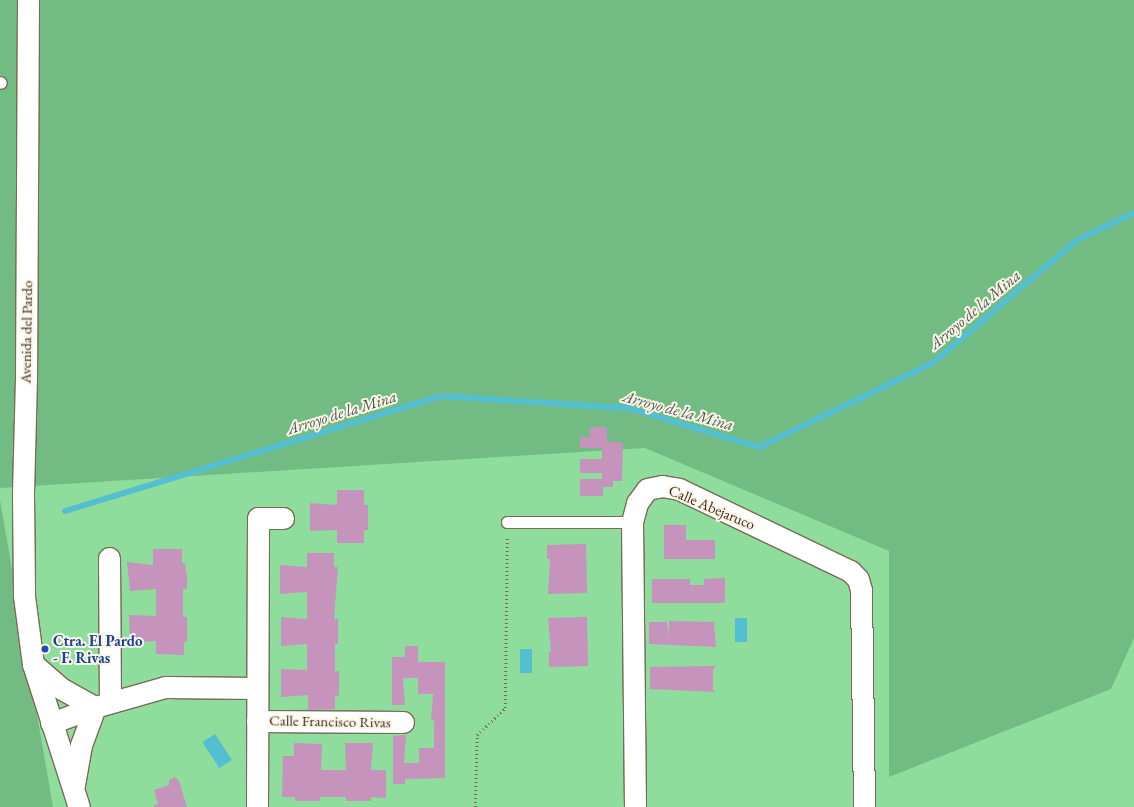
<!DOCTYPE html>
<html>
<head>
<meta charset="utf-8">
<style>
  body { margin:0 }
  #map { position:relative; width:1134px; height:807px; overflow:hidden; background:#ebe0bd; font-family:"EB Garamond",serif }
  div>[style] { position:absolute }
  .green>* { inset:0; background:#8edd9c; transform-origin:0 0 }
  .forest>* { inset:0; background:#72bc84 }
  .water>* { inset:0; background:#54bfd0; transform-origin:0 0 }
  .stream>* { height:6px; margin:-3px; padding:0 3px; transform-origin:3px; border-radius:3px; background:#54bfd0 }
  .building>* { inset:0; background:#c593bc }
  .path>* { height:2.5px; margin-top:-1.25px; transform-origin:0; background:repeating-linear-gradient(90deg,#796a56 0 1px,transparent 0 4px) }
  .roads { filter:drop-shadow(1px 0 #796a56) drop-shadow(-1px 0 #796a56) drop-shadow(0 1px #796a56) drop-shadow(0 -1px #796a56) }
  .service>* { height:11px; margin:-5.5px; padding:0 5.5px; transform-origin:5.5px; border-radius:5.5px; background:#fff }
  .minor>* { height:21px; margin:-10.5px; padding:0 10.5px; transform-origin:10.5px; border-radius:10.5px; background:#fff }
  .dots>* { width:11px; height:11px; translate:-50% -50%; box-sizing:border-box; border:2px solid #fcf5e5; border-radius:50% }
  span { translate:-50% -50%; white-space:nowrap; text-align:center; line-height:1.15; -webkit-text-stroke:4px #fcf5e5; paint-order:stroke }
  .street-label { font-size:15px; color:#3b2a1e }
  .transit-label { font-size:15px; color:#164399; font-weight:700 }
  .left { translate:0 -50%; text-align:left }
  .water-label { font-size:16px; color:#425753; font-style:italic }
</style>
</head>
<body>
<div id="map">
  <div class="green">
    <div style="left:0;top:0;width:1134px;height:807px"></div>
  </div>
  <div class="forest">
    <div style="clip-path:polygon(0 0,1134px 0,1134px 638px,1111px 689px,889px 777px,889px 551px,645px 448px,0 488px)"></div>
    <div style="clip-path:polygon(0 500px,53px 807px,0 807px)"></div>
  </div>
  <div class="water">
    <div style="left:735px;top:618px;width:12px;height:24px"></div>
    <div style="left:520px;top:649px;width:12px;height:24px"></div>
    <div style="left:215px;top:734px;width:31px;height:15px;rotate:57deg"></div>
  </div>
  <div class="stream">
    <div style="left:65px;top:511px;width:392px;rotate:-17deg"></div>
    <div style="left:440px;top:396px;width:188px;rotate:3.7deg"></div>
    <div style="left:628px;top:408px;width:137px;rotate:16.6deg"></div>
    <div style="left:759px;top:447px;width:193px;rotate:-25.8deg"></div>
    <div style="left:933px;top:363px;width:189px;rotate:-40.5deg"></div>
    <div style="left:1077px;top:240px;width:63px;rotate:-25.3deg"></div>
  </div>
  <div class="building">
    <div style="clip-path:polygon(590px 427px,607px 427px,607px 442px,622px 442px,623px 447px,622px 481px,613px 481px,613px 487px,603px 487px,603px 496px,580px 496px,580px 479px,602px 479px,602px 473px,580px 473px,580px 459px,602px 459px,602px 448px,580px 448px,580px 437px,590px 437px)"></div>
    <div style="clip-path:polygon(337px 490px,364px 490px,364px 505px,368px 505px,368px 530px,364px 530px,364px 543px,337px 543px,337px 530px,310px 531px,310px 503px,337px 505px)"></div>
    <div style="clip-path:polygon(664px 525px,686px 525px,686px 540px,715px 540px,715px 559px,664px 559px)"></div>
    <div style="clip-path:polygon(586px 544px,587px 593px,548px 594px,550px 559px,547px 559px,547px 545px)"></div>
    <div style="clip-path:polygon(153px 549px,182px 549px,182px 563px,185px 563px,187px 577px,187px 589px,183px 589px,183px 617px,187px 617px,187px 642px,184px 642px,184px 655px,156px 654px,156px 641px,130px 643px,129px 615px,156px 616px,156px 589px,130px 591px,127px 562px,153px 565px)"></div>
    <div style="clip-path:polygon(307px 553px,334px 553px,334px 567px,338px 567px,334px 619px,338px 619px,338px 644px,335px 644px,335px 671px,339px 671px,339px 696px,335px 695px,335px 709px,308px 710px,308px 695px,281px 697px,281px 669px,307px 670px,307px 644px,281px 646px,281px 617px,307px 619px,307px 592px,280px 594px,280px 565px,307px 567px)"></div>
    <div style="clip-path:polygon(725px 578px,725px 603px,652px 603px,652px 579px,690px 579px,690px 585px,704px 585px,704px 579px)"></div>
    <div style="clip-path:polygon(587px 617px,588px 666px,549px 667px,549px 652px,551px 652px,548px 618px)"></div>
    <div style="clip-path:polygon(669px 621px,716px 622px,714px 624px,716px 647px,649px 644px,649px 622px,667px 622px,669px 638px)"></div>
    <div style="clip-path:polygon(405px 646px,418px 646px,418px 662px,445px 662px,445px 778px,405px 779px,405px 784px,393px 784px,393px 736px,406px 735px,404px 763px,419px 763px,419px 748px,434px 748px,434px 720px,431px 721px,433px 694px,418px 694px,418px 678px,403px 678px,405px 705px,392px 705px,392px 657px,405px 657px)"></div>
    <div style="clip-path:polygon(716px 666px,713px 669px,713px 690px,716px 692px,650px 689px,650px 667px)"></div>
    <div style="clip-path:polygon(294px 743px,322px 744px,321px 770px,346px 770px,345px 743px,373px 743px,371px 770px,386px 770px,386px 798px,371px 797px,371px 801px,346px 801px,346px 797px,320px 797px,320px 801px,295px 801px,295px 797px,282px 797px,283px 756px,294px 756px)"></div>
    <div style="clip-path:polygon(175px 777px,179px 781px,187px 807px,154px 807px,154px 805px,158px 804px,154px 790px,169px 785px,169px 780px)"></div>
  </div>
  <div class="path">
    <div style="left:475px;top:807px;width:72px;rotate:-88.4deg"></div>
    <div style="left:477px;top:735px;width:39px;rotate:-44deg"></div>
    <div style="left:505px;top:708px;width:170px;rotate:-89.3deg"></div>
  </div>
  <div class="roads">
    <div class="service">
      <div style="left:0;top:82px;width:1px;rotate:45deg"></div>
      <div style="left:507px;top:522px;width:125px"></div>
    </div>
    <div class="minor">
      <div style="left:28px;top:0;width:378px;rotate:90.3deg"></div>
      <div style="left:26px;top:378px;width:117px;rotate:91.5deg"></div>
      <div style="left:23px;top:495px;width:101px;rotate:89.4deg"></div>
      <div style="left:24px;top:596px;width:69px;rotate:82.5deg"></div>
      <div style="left:33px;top:664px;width:150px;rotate:72.2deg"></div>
      <div style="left:109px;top:558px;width:144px;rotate:89.6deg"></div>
      <div style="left:33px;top:664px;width:38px;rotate:41deg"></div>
      <div style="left:62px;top:689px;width:38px;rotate:29deg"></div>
      <div style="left:257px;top:721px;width:146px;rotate:0.4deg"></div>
      <div style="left:51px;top:723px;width:47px;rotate:-20deg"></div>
      <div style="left:95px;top:707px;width:73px;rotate:-15.9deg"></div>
      <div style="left:165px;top:687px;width:92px;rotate:0.6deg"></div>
      <div style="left:74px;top:785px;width:41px;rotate:-80.1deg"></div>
      <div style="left:81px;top:745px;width:40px;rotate:-69.8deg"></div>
      <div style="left:257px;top:807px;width:289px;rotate:-89.8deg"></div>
      <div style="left:258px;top:518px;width:25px"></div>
      <div style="left:635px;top:807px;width:285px;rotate:-90.6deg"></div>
      <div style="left:632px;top:522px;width:20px;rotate:-75deg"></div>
      <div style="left:637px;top:503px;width:17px;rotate:-54deg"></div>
      <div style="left:647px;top:489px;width:15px;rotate:-11deg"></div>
      <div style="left:662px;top:486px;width:17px;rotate:10deg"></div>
      <div style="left:679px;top:489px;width:190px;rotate:25.6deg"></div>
      <div style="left:850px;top:571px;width:11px;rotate:45deg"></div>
      <div style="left:858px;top:579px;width:11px;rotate:75deg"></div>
      <div style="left:861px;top:590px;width:217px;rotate:89.2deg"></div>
    </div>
  </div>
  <div class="dots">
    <div style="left:45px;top:649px;background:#1a4fb4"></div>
  </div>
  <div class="street-label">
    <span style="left:26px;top:332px;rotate:-89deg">Avenida del Pardo</span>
    <span style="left:712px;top:507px;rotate:23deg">Calle Abejaruco</span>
    <span style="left:330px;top:721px;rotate:1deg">Calle Francisco Rivas</span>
  </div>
  <div class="transit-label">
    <span class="left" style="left:53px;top:649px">Ctra. El Pardo<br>- F. Rivas</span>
  </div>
  <div class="water-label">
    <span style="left:975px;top:310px;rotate:-40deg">Arroyo de la Mina</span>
    <span style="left:678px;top:411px;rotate:15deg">Arroyo de la Mina</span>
    <span style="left:342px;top:413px;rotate:-17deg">Arroyo de la Mina</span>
  </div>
</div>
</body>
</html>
